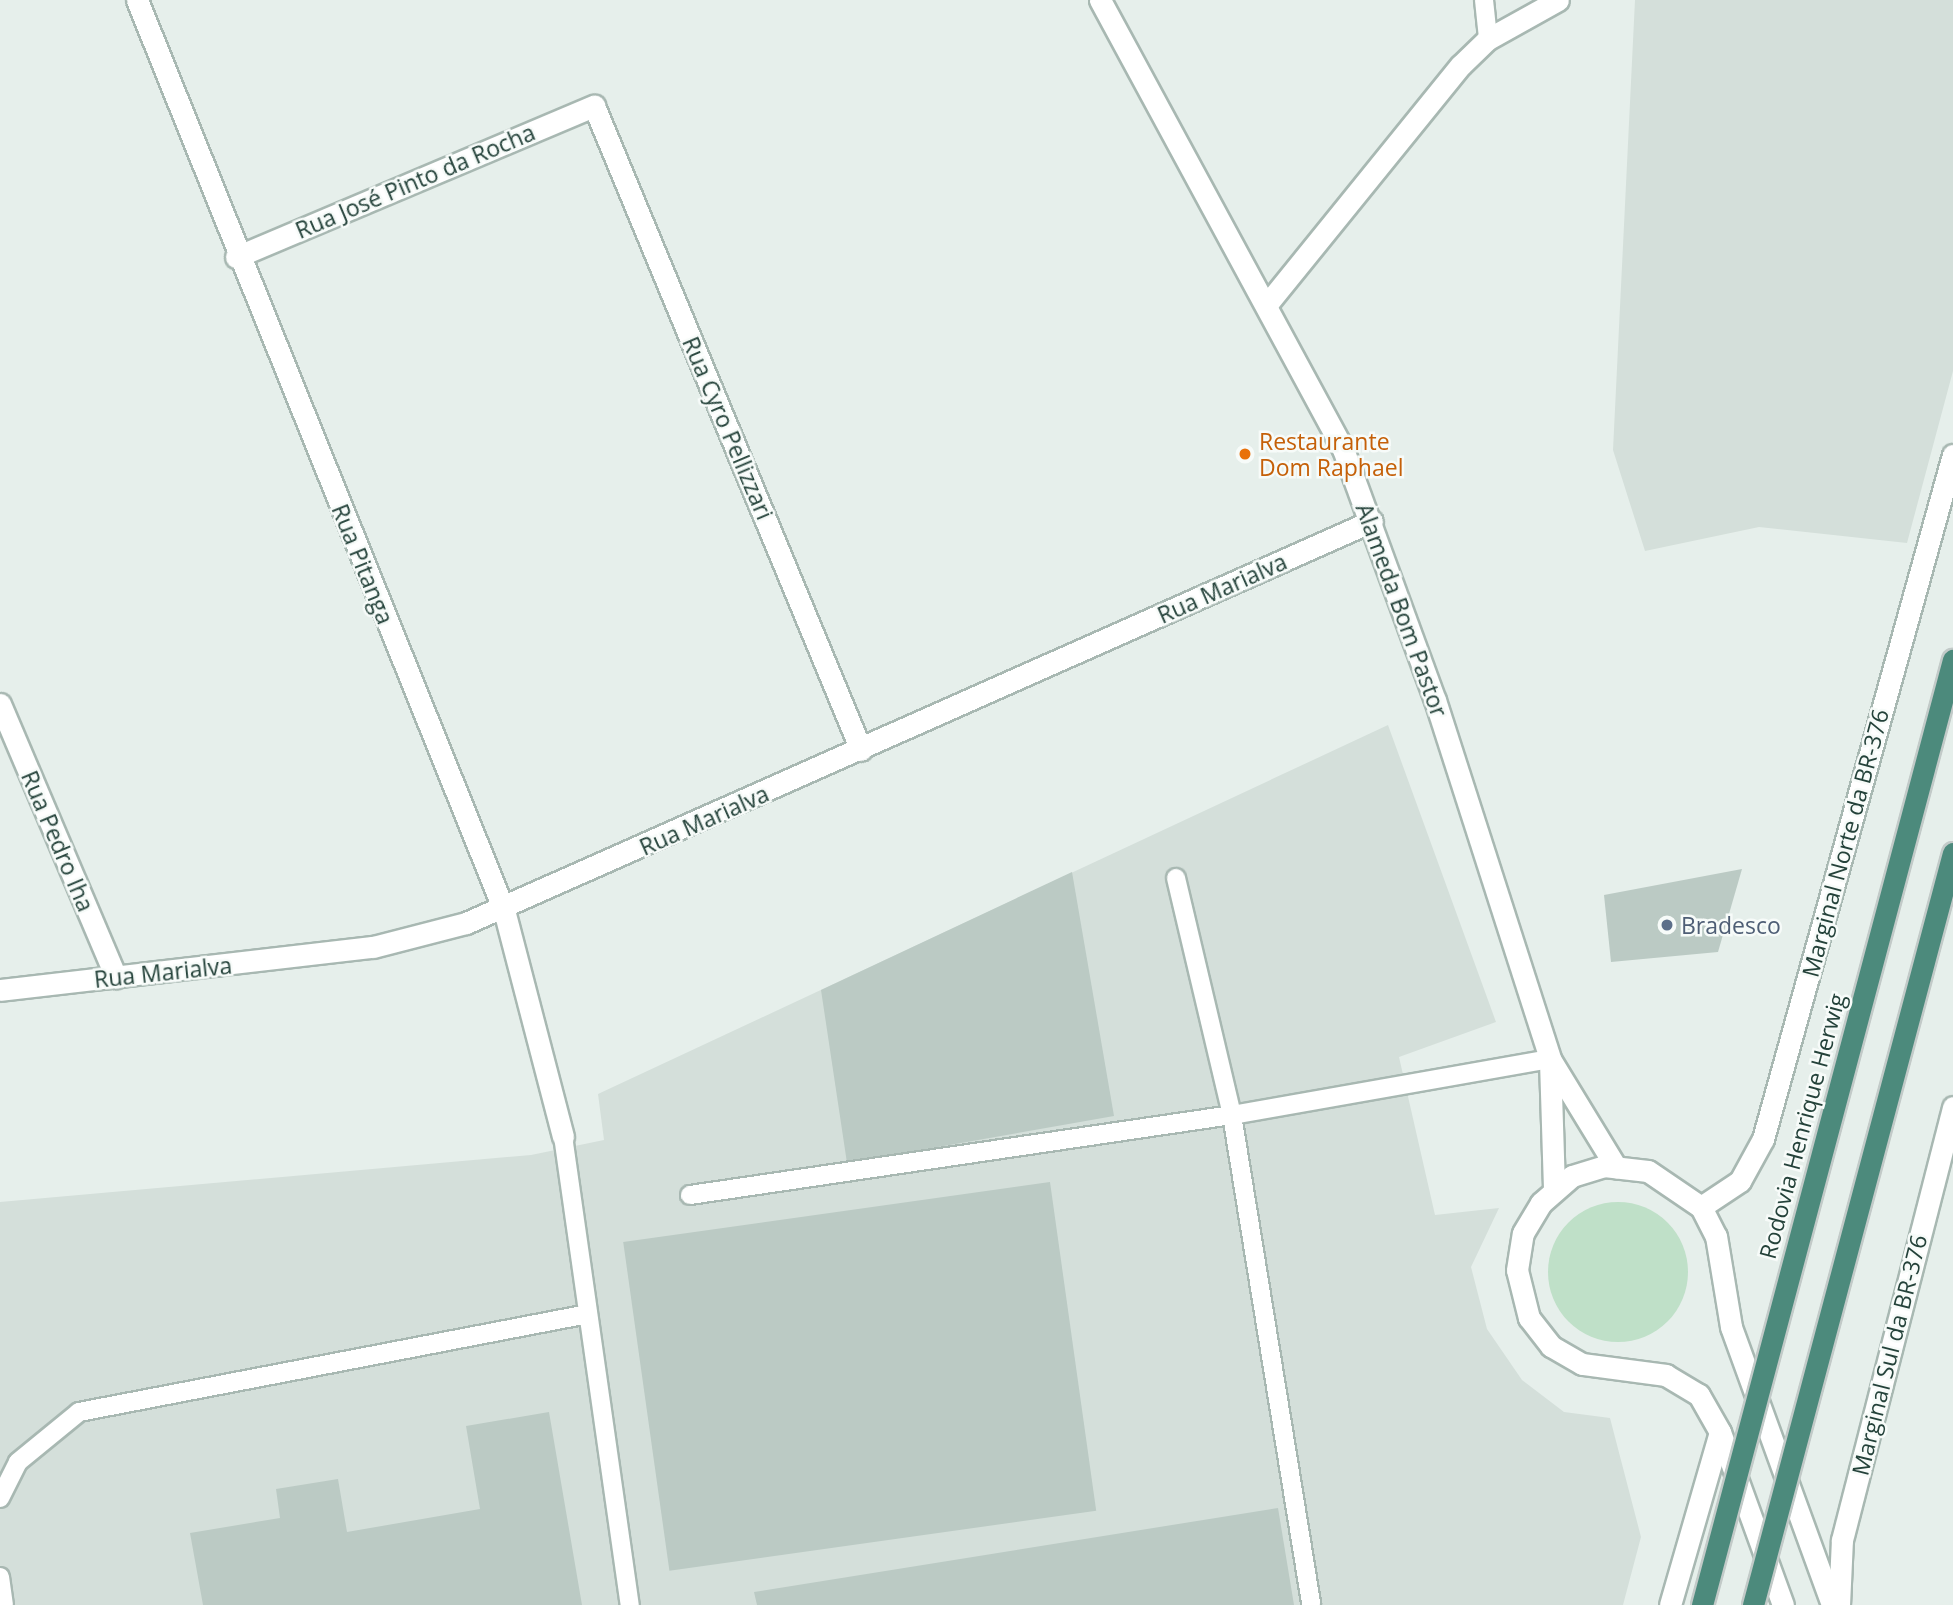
<!DOCTYPE html>
<html>
<head>
<meta charset="utf-8">
<style>
  body { margin:0 }
  #map { position:relative; width:1953px; height:1605px; overflow:hidden; background:#e6efeb; font-family:"Open Sans",sans-serif }
  div>[style] { position:absolute }
  .built>* { inset:0; background:#d4dfda }
  .green>* { inset:0; background:#bfe0c8 }
  .round { border-radius:50% }
  .building>* { inset:0; background:#bbcac4; transform-origin:0 0 }
  .roads { filter:drop-shadow(2px 0 #a8b8b2) drop-shadow(-2px 0 #a8b8b2) drop-shadow(0 2px #a8b8b2) drop-shadow(0 -2px #a8b8b2) }
  .service>* { height:18px; margin:-9px; padding:0 9px; transform-origin:9px; border-radius:9px; background:#fff }
  .minor>* { height:21px; margin:-10.5px; padding:0 10.5px; transform-origin:10.5px; border-radius:10.5px; background:#fff }
  .tertiary>* { height:21px; margin:-10.5px; padding:0 10.5px; transform-origin:10.5px; border-radius:10.5px; background:#fff }
  .secondary>* { height:21px; margin:-10.5px; padding:0 10.5px; transform-origin:10.5px; border-radius:10.5px; background:#fff }
  .bridges { filter:drop-shadow(2px 0 #c2cac8) drop-shadow(-2px 0 #c2cac8) drop-shadow(0 2px #c2cac8) drop-shadow(0 -2px #c2cac8) }
  .trunk-bridge>* { height:21px; margin:-10.5px; padding:0 10.5px; transform-origin:10.5px; border-radius:10.5px; background:#4c8a7c }
  .dots>* { width:19px; height:19px; translate:-50% -50%; box-sizing:border-box; border:4px solid #f7fbf9; border-radius:50% }
  span { translate:-50% -50%; white-space:nowrap; text-align:center; line-height:1.15; -webkit-text-stroke:5px #f7fbf9; paint-order:stroke }
  .street-label { font-size:23px; color:#24423a }
  .food-label { font-size:23px; color:#c56008 }
  .left { translate:0 -50%; text-align:left }
  .service-label { font-size:23px; color:#4e5e75 }
</style>
</head>
<body>
<div id="map">
  <div class="built">
    <div style="clip-path:polygon(1635px 0,1953px 0,1953px 371px,1907px 543px,1759px 527px,1645px 551px,1613px 450px)"></div>
    <div style="clip-path:polygon(1388px 725px,1496px 1022px,1399px 1057px,1435px 1215px,1499px 1208px,1471px 1267px,1487px 1329px,1522px 1380px,1564px 1412px,1610px 1418px,1641px 1537px,1623px 1605px,0 1605px,0 1202px,531px 1155px,604px 1140px,598px 1094px)"></div>
  </div>
  <div class="green">
    <div class="round" style="left:1548px;top:1202px;width:140px;height:140px"></div>
  </div>
  <div class="building">
    <div style="clip-path:polygon(1742px 869px,1718px 952px,1611px 962px,1604px 895px)"></div>
    <div style="clip-path:polygon(1072px 872px,1114px 1116px,847px 1163px,821px 990px)"></div>
    <div style="left:1050px;top:1182px;width:332px;height:431px;rotate:82deg"></div>
    <div style="clip-path:polygon(549px 1412px,582px 1605px,203px 1605px,190px 1533px,280px 1518px,276px 1489px,338px 1479px,347px 1532px,480px 1509px,466px 1426px)"></div>
    <div style="clip-path:polygon(1278px 1508px,1294px 1605px,757px 1605px,754px 1592px)"></div>
  </div>
  <div class="roads">
    <div class="service">
      <div style="left:1484px;top:0;width:39px;rotate:84deg"></div>
      <div style="left:1176px;top:878px;width:244px;rotate:76.7deg"></div>
      <div style="left:1232px;top:1115px;width:496px;rotate:80.8deg"></div>
      <div style="left:563px;top:1136px;width:474px;rotate:81.9deg"></div>
      <div style="left:690px;top:1195px;width:548px;rotate:-8.4deg"></div>
      <div style="left:1232px;top:1115px;width:323px;rotate:-10deg"></div>
      <div style="left:0;top:1498px;width:40px;rotate:-63.4deg"></div>
      <div style="left:18px;top:1462px;width:79px;rotate:-39.3deg"></div>
      <div style="left:79px;top:1412px;width:518px;rotate:-10.9deg"></div>
      <div style="left:0;top:1577px;width:28px;rotate:82deg"></div>
    </div>
    <div class="minor">
      <div style="left:137px;top:0;width:981px;rotate:68.04deg"></div>
      <div style="left:504px;top:910px;width:234px;rotate:75.4deg"></div>
      <div style="left:236px;top:257px;width:389px;rotate:-22.9deg"></div>
      <div style="left:594px;top:106px;width:697px;rotate:67.48deg"></div>
      <div style="left:1268px;top:303px;width:306px;rotate:-51deg"></div>
      <div style="left:1461px;top:65px;width:37px;rotate:-44deg"></div>
      <div style="left:1488px;top:39px;width:80px;rotate:-29.1deg"></div>
      <div style="left:0;top:704px;width:297px;rotate:67deg"></div>
    </div>
    <div class="tertiary">
      <div style="left:0;top:990px;width:375px;rotate:-6.6deg"></div>
      <div style="left:373px;top:947px;width:96px;rotate:-14.5deg"></div>
      <div style="left:466px;top:923px;width:991px;rotate:-23.93deg"></div>
    </div>
    <div class="secondary">
      <div style="left:1100px;top:0;width:511px;rotate:61.58deg"></div>
      <div style="left:1343px;top:449px;width:267px;rotate:69.9deg"></div>
      <div style="left:1435px;top:700px;width:377px;rotate:72.2deg"></div>
      <div style="left:1550px;top:1059px;width:127px;rotate:58.6deg"></div>
      <div style="left:1550px;top:1061px;width:130px;rotate:88.2deg"></div>
      <div style="left:1701px;top:1207px;width:47px;rotate:-33.7deg"></div>
      <div style="left:1740px;top:1181px;width:48px;rotate:-61.3deg"></div>
      <div style="left:1763px;top:1139px;width:710px;rotate:-74.48deg"></div>
      <div style="left:1670px;top:1605px;width:180px;rotate:-73.9deg"></div>
      <div style="left:1783px;top:1605px;width:184px;rotate:-110deg"></div>
      <div style="left:1720px;top:1432px;width:43px;rotate:-119.6deg"></div>
      <div style="left:1699px;top:1395px;width:39px;rotate:-149deg"></div>
      <div style="left:1666px;top:1375px;width:85px;rotate:-172.5deg"></div>
      <div style="left:1582px;top:1364px;width:36px;rotate:-150deg"></div>
      <div style="left:1551px;top:1346px;width:36px;rotate:-128deg"></div>
      <div style="left:1529px;top:1318px;width:49px;rotate:-104deg"></div>
      <div style="left:1517px;top:1270px;width:37px;rotate:-81deg"></div>
      <div style="left:1523px;top:1233px;width:35px;rotate:-59deg"></div>
      <div style="left:1541px;top:1203px;width:41px;rotate:-41.1deg"></div>
      <div style="left:1572px;top:1176px;width:34px;rotate:-17deg"></div>
      <div style="left:1604px;top:1166px;width:44px;rotate:6.5deg"></div>
      <div style="left:1648px;top:1171px;width:64px;rotate:34.2deg"></div>
      <div style="left:1701px;top:1207px;width:33px;rotate:63deg"></div>
      <div style="left:1716px;top:1236px;width:92px;rotate:80.6deg"></div>
      <div style="left:1731px;top:1327px;width:296px;rotate:70deg"></div>
      <div style="left:1839px;top:1605px;width:65px;rotate:-87.4deg"></div>
      <div style="left:1842px;top:1540px;width:447px;rotate:-75.6deg"></div>
    </div>
  </div>
  <div class="bridges">
    <div class="trunk-bridge">
      <div style="left:1702px;top:1605px;width:978px;rotate:-75.13deg"></div>
      <div style="left:1753px;top:1605px;width:778px;rotate:-75.11deg"></div>
    </div>
  </div>
  <div class="dots">
    <div style="left:1245px;top:454px;background:#e8710a"></div>
    <div style="left:1667px;top:925px;background:#5c6f8a"></div>
  </div>
  <div class="street-label">
    <span style="left:415px;top:181px;rotate:-23deg">Rua José Pinto da Rocha</span>
    <span style="left:728px;top:428px;rotate:67deg">Rua Cyro Pellizzari</span>
    <span style="left:363px;top:564px;rotate:68deg">Rua Pitanga</span>
    <span style="left:1222px;top:588px;rotate:-24deg">Rua Marialva</span>
    <span style="left:1402px;top:610px;rotate:70deg">Alameda Bom Pastor</span>
    <span style="left:704px;top:820px;rotate:-24deg">Rua Marialva</span>
    <span style="left:58px;top:841px;rotate:67deg">Rua Pedro Iha</span>
    <span style="left:1845px;top:843px;rotate:-75deg">Marginal Norte da BR-376</span>
    <span style="left:163px;top:972px;rotate:-6deg">Rua Marialva</span>
    <span style="left:1802px;top:1126px;rotate:-75deg">Rodovia Henrique Herwig</span>
    <span style="left:1889px;top:1355px;rotate:-76deg">Marginal Sul da BR-376</span>
  </div>
  <div class="food-label">
    <span class="left" style="left:1259px;top:454px">Restaurante<br>Dom Raphael</span>
  </div>
  <div class="service-label">
    <span class="left" style="left:1681px;top:925px">Bradesco</span>
  </div>
</div>
</body>
</html>
